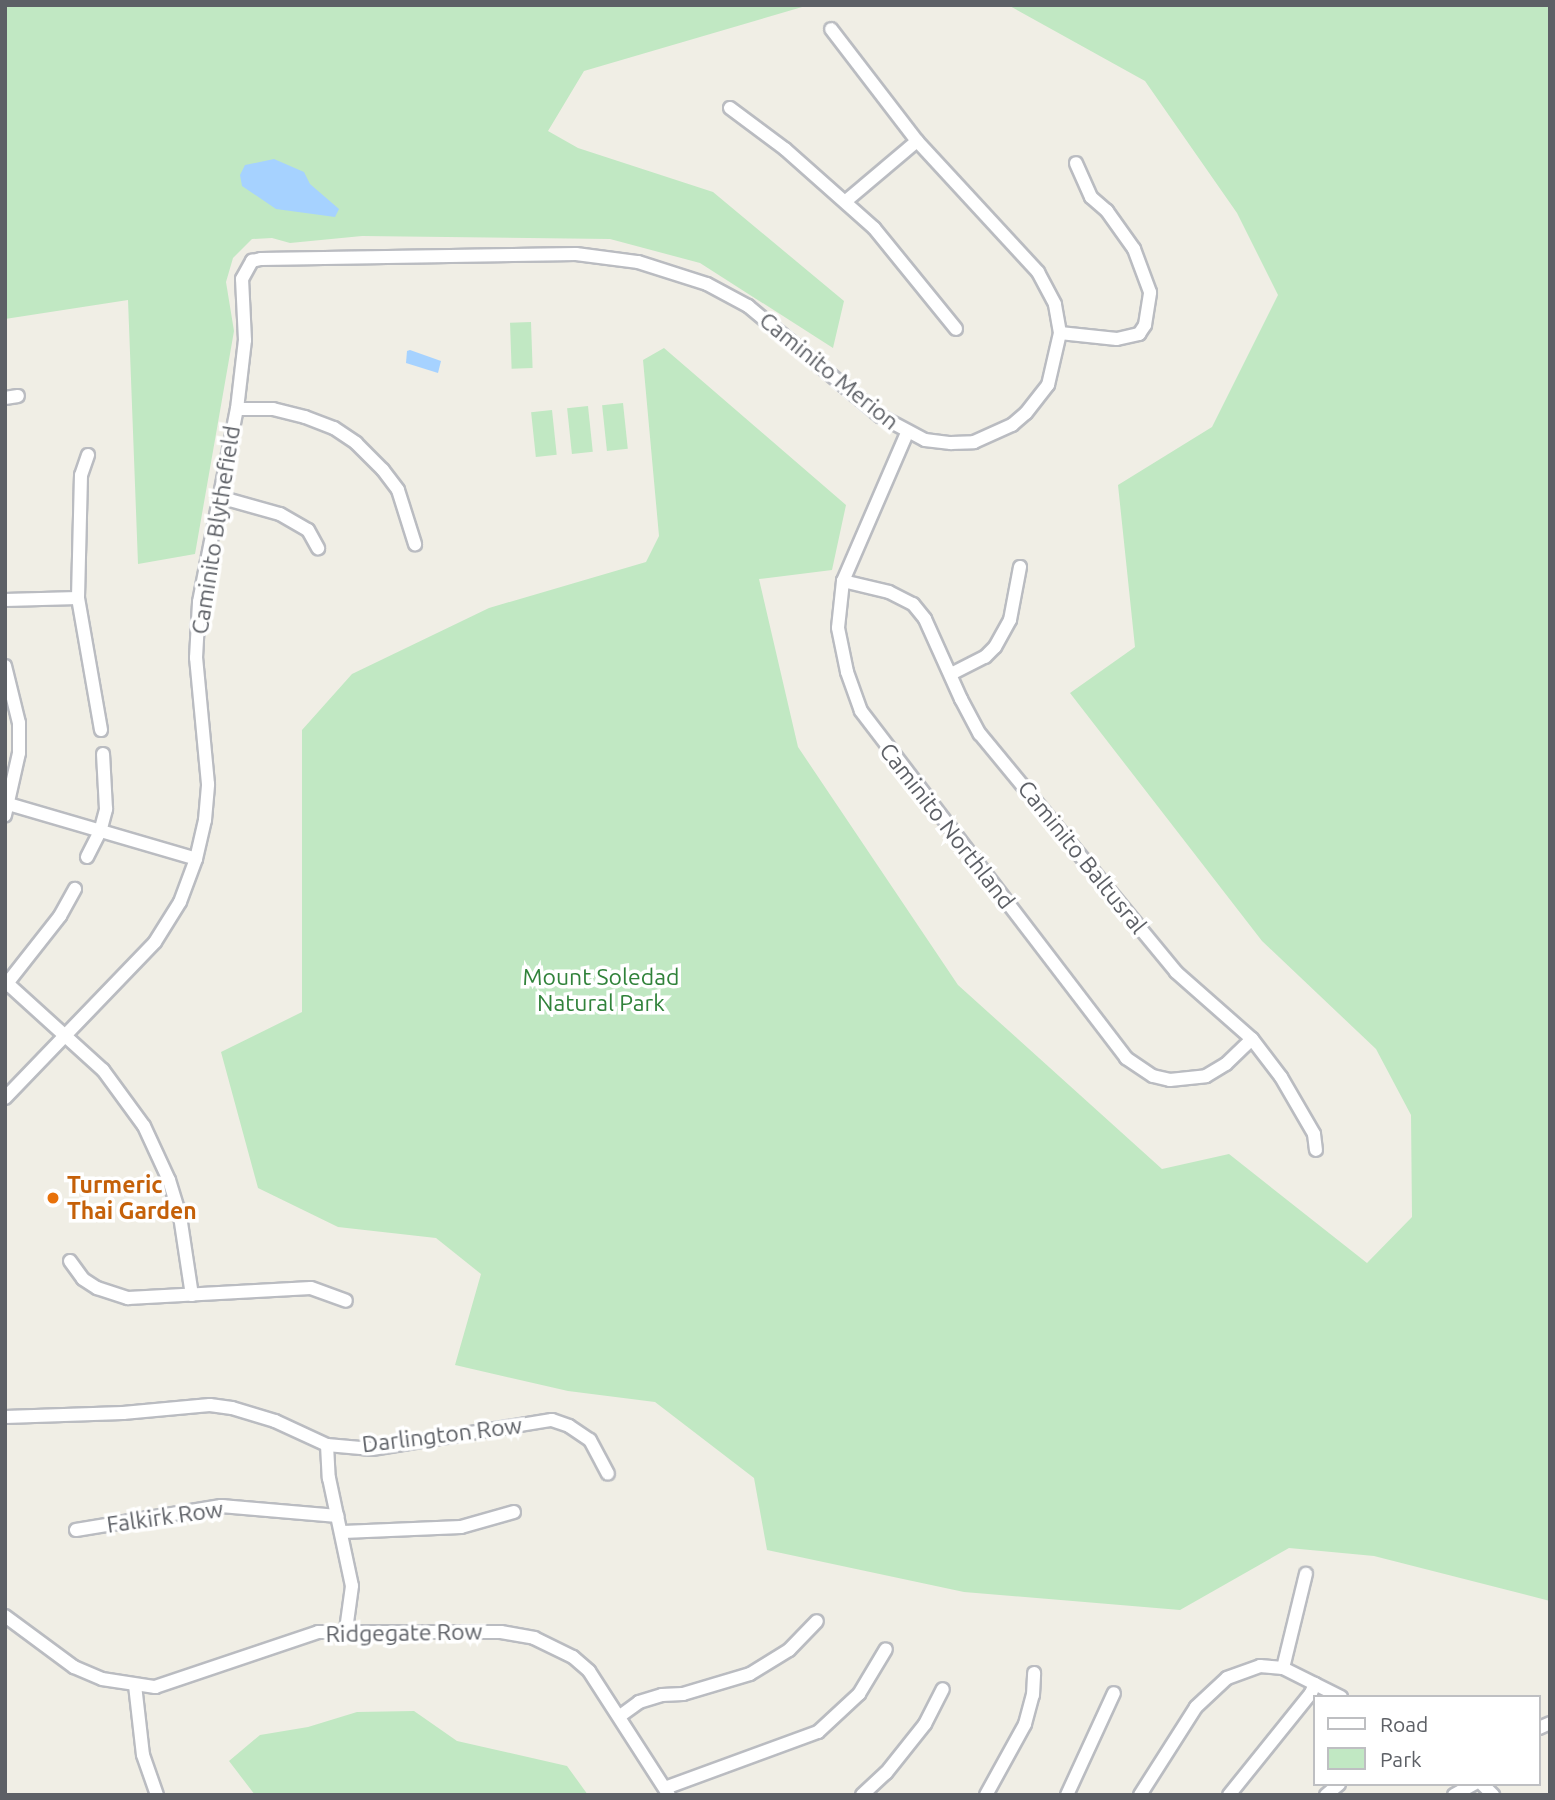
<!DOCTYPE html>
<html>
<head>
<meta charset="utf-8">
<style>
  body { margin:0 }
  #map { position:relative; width:1555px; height:1800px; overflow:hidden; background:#f0eee5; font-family:Ubuntu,sans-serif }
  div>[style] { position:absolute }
  .green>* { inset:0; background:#c1e8c3; transform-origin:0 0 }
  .water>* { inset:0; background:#a6d2ff }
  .roads { filter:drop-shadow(2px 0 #babcc1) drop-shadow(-2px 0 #babcc1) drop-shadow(0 2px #babcc1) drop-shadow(0 -2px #babcc1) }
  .minor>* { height:12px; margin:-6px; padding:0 6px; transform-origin:6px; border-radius:6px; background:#fff }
  .dots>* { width:19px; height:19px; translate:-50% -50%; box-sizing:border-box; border:4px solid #fff; border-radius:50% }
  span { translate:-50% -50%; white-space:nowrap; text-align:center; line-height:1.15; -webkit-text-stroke:7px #fff; paint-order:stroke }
  .street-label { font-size:23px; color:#5d6066 }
  .park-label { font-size:23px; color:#30823a }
  .food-label { font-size:23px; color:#c56008; font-weight:700 }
  .left { translate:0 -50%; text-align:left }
  .frame { position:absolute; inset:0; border:7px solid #5d6066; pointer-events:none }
  .legend { position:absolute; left:1313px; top:1695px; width:228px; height:91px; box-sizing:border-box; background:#fff; border:2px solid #bebfc2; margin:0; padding:9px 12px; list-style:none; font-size:21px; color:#5d6066 }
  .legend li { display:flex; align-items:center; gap:14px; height:35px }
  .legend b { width:35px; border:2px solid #bebfc2 }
</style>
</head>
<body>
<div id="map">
  <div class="green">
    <div style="clip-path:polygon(5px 5px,809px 5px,584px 71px,548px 131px,578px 148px,713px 192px,844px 301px,833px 348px,700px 263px,610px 239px,362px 236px,290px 243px,272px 238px,252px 239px,233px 258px,226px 282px,234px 331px,195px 554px,138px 564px,128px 300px,5px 319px)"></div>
    <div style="clip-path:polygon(1008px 5px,1550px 5px,1550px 1601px,1374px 1556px,1289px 1548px,1180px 1610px,964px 1592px,767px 1550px,754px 1478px,655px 1402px,568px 1391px,455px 1365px,481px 1274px,436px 1238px,338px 1227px,258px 1188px,221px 1052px,302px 1012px,302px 730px,352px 674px,489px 608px,646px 562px,659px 536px,643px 360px,664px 348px,846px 505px,832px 570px,759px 579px,798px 747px,958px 985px,1162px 1169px,1229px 1154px,1367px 1263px,1412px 1217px,1411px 1115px,1376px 1049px,1262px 941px,1070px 693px,1135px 647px,1118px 485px,1212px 427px,1278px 295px,1237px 213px,1145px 81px)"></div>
    <div style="left:531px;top:322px;width:46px;height:21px;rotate:88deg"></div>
    <div style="left:623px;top:403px;width:46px;height:21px;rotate:84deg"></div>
    <div style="left:588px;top:406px;width:46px;height:21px;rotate:84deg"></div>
    <div style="left:552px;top:410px;width:45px;height:21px;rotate:84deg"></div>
    <div style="clip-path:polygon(414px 1711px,457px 1741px,567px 1766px,588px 1795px,255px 1795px,229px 1761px,260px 1735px,308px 1727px,357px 1712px)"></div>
  </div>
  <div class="water">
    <div style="clip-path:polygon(274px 159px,304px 172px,310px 184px,339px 209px,335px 217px,276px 209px,242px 186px,240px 175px,245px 165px)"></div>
    <div style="clip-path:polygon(410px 350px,441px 361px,438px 373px,406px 363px,407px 351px)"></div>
  </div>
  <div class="roads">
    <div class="minor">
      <div style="left:730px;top:108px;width:69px;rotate:36.7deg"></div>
      <div style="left:785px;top:149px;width:119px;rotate:41.6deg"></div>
      <div style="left:874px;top:228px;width:130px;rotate:50.9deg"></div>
      <div style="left:846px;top:201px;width:93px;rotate:-40.2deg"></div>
      <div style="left:1060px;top:333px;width:57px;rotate:6deg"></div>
      <div style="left:1117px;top:339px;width:23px;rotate:-13deg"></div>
      <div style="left:1139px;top:334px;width:11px;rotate:-56deg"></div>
      <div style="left:1145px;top:325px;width:33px;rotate:-81deg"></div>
      <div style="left:1150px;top:292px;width:46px;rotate:-110.4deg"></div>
      <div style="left:1134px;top:249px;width:47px;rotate:-125.4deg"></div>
      <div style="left:1107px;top:211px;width:21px;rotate:-139deg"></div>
      <div style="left:1091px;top:197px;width:37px;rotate:-114deg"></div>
      <div style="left:5px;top:398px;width:13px;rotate:-9deg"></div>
      <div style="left:237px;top:409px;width:36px"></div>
      <div style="left:273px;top:409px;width:33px;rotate:14deg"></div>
      <div style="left:305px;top:417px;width:31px;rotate:21deg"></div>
      <div style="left:334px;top:428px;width:27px;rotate:34deg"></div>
      <div style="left:356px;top:443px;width:38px;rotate:45deg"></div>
      <div style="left:383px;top:470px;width:25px;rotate:53deg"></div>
      <div style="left:398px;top:490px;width:57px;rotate:72.5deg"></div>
      <div style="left:907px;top:433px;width:161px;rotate:113.4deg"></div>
      <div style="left:843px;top:581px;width:47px;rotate:96.1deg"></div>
      <div style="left:838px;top:628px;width:45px;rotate:78.4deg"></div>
      <div style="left:847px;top:672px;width:41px;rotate:70.3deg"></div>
      <div style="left:861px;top:711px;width:437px;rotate:52.6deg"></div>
      <div style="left:1126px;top:1058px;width:32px;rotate:34deg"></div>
      <div style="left:1153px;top:1076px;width:17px;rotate:13deg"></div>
      <div style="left:1170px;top:1080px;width:36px;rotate:-6deg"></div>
      <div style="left:1206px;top:1076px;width:23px;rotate:-31deg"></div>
      <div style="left:1226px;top:1064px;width:36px;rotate:-44deg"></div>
      <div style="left:88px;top:455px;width:21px;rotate:109deg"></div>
      <div style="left:81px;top:475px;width:123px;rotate:91.4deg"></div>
      <div style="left:78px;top:598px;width:134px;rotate:80.1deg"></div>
      <div style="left:219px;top:497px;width:63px;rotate:15.6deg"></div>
      <div style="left:280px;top:514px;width:32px;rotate:30deg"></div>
      <div style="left:308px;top:530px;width:21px;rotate:61deg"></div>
      <div style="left:843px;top:581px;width:47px;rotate:13.4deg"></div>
      <div style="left:889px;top:592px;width:27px;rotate:27deg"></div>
      <div style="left:913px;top:604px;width:19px;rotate:51deg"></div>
      <div style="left:925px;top:619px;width:88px;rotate:65.8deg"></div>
      <div style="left:961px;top:699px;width:40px;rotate:62deg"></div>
      <div style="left:980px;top:734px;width:308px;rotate:50.5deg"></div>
      <div style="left:1176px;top:972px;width:101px;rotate:41.4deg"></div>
      <div style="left:1252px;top:1039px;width:48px;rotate:52.7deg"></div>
      <div style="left:1281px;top:1077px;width:66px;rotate:59.9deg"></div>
      <div style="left:1314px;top:1134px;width:16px;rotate:83deg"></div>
      <div style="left:5px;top:600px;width:73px;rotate:-1.6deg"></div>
      <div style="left:5px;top:666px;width:59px;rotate:76.2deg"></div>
      <div style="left:19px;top:723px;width:30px;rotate:90deg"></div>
      <div style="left:19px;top:753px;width:64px;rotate:102.7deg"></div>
      <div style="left:951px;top:674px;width:38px;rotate:-27deg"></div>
      <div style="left:985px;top:657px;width:14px;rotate:-45deg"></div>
      <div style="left:995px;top:647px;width:31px;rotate:-61deg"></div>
      <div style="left:1010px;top:620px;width:54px;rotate:-79.3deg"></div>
      <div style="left:5px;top:803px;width:199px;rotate:16.3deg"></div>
      <div style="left:87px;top:857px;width:28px;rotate:-63deg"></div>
      <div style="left:100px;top:832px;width:24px;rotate:-75deg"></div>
      <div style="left:106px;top:809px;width:55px;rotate:-93.1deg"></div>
      <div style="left:8px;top:984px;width:128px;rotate:42.2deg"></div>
      <div style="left:103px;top:1070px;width:69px;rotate:53.8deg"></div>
      <div style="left:144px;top:1126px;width:60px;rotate:65.2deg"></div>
      <div style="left:169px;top:1180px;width:38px;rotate:73deg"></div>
      <div style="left:180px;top:1216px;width:80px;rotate:81.4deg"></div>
      <div style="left:5px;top:986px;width:89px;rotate:-51.8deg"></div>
      <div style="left:60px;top:916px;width:31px;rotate:-61deg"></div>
      <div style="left:5px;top:1098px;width:216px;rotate:-46.1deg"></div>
      <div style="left:155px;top:942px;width:47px;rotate:-58deg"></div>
      <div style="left:180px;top:902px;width:46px;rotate:-69.6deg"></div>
      <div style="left:196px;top:859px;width:40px;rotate:-77deg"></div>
      <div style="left:205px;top:820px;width:36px;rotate:-85deg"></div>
      <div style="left:208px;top:784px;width:127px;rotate:-95.4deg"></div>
      <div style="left:196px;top:658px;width:56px;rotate:-86.9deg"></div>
      <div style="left:199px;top:602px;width:197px;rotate:-78.9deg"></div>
      <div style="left:237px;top:409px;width:69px;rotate:-83.4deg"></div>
      <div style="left:245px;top:340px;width:61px;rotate:-92.8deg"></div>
      <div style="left:242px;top:279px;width:21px;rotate:-61deg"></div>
      <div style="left:252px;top:261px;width:9px;rotate:-13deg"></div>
      <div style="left:261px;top:259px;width:315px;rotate:-0.9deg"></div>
      <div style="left:576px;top:254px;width:63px;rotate:7.4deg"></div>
      <div style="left:638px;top:262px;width:72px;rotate:17.7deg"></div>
      <div style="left:707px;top:284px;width:47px;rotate:28.2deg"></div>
      <div style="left:748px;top:306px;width:172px;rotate:39.8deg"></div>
      <div style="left:880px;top:416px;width:51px;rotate:28.1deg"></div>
      <div style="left:925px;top:440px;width:26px;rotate:7deg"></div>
      <div style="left:951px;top:443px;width:23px;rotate:-2deg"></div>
      <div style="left:974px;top:442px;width:42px;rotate:-24.1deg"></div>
      <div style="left:1012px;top:425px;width:18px;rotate:-41deg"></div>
      <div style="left:1026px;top:413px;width:36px;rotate:-52deg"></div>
      <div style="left:1048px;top:385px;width:53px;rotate:-77deg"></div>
      <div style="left:1060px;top:333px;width:29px;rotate:-100deg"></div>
      <div style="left:1055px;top:304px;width:36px;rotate:-118deg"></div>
      <div style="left:1038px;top:272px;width:178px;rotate:-132.7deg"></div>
      <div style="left:917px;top:141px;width:141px;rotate:-127.5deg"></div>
      <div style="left:70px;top:1261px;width:22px;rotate:54deg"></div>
      <div style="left:83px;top:1279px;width:17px;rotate:33deg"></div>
      <div style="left:97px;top:1288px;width:33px;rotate:18deg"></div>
      <div style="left:128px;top:1298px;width:183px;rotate:-3.1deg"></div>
      <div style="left:311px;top:1288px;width:37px;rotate:20deg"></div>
      <div style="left:5px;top:1417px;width:118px;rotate:-1.9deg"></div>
      <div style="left:123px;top:1413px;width:87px;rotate:-5.3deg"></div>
      <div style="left:210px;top:1405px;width:22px;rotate:8deg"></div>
      <div style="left:232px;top:1408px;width:45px;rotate:16.8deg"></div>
      <div style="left:275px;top:1421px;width:57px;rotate:24.8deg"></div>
      <div style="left:327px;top:1445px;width:45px;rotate:5.1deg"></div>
      <div style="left:372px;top:1449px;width:182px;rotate:-9.2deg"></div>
      <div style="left:552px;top:1420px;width:18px;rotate:19deg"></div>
      <div style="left:569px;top:1426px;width:25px;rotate:34deg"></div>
      <div style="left:590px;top:1440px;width:38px;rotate:62deg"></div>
      <div style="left:327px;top:1445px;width:33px;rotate:87deg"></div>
      <div style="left:329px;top:1478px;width:110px;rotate:78deg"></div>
      <div style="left:352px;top:1586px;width:44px;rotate:97.8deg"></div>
      <div style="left:76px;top:1530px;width:147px;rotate:-9.4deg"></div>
      <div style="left:221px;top:1506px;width:117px;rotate:4.9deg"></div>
      <div style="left:343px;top:1532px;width:118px;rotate:-2.4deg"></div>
      <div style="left:461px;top:1527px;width:55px;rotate:-15.8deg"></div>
      <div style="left:5px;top:1616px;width:86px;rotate:36.5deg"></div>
      <div style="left:74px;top:1667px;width:30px;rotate:23deg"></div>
      <div style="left:102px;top:1679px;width:54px;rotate:8.6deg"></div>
      <div style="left:155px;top:1687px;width:172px;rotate:-18.6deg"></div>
      <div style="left:318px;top:1632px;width:183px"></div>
      <div style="left:501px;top:1632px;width:34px;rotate:10deg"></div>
      <div style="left:534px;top:1638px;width:43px;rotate:26deg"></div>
      <div style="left:573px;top:1657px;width:21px;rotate:41deg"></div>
      <div style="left:589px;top:1671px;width:148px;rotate:57.2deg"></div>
      <div style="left:1283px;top:1668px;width:97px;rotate:-76.3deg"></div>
      <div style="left:135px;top:1685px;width:70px;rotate:83.5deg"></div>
      <div style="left:143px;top:1755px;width:42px;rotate:70.7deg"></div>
      <div style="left:620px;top:1716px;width:24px;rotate:-36deg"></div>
      <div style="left:639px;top:1702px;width:24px;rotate:-17deg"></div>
      <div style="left:662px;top:1695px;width:21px;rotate:-3deg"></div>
      <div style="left:683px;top:1694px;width:70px;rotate:-16.6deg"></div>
      <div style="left:750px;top:1674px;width:46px;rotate:-31.6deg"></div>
      <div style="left:789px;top:1650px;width:40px;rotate:-46deg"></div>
      <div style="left:1539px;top:1728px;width:12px;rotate:-24deg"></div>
      <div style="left:1482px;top:1784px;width:16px;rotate:45deg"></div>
      <div style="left:665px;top:1788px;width:163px;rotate:-20.1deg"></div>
      <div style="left:818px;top:1732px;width:56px;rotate:-42.8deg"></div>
      <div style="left:859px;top:1694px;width:52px;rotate:-59deg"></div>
      <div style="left:862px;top:1795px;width:33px;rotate:-43deg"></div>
      <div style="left:886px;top:1773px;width:63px;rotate:-51.5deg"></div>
      <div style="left:925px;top:1724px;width:39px;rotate:-63deg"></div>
      <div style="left:986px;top:1795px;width:81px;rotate:-61.2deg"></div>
      <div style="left:1025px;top:1724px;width:30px;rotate:-75deg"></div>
      <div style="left:1033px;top:1695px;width:22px;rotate:-87deg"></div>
      <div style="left:1067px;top:1795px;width:112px;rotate:-65.3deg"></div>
      <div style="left:1140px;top:1795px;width:104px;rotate:-57.5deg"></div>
      <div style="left:1196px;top:1707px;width:42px;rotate:-43.1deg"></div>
      <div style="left:1227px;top:1678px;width:35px;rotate:-20deg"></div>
      <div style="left:1260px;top:1666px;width:23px;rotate:5deg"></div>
      <div style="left:1283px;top:1668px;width:65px;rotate:26.6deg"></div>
      <div style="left:1229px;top:1795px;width:131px;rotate:-51.2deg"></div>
      <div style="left:1311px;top:1693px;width:10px;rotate:-66deg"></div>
      <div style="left:1326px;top:1795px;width:17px;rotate:-40deg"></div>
      <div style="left:1454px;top:1795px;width:23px;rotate:-29deg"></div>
    </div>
  </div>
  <div class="dots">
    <div style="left:53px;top:1198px;background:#e8710a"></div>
  </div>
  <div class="street-label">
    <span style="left:829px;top:371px;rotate:39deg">Caminito Merion</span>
    <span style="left:216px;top:530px;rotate:-81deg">Caminito Blythefield</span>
    <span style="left:947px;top:826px;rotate:52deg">Caminito Northland</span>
    <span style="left:1082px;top:857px;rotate:51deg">Caminito Baltusral</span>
    <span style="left:442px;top:1435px;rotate:-7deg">Darlington Row</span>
    <span style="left:165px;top:1517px;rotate:-8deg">Falkirk Row</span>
    <span style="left:404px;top:1633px;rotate:-1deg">Ridgegate Row</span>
  </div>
  <div class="park-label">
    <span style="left:601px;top:990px">Mount Soledad<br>Natural Park</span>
  </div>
  <div class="food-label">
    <span class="left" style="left:67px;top:1198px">Turmeric<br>Thai Garden</span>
  </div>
  <div class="frame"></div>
  <ul class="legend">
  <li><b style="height:9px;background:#fff"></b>Road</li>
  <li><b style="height:19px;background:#c1e8c3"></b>Park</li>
  </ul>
</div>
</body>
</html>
